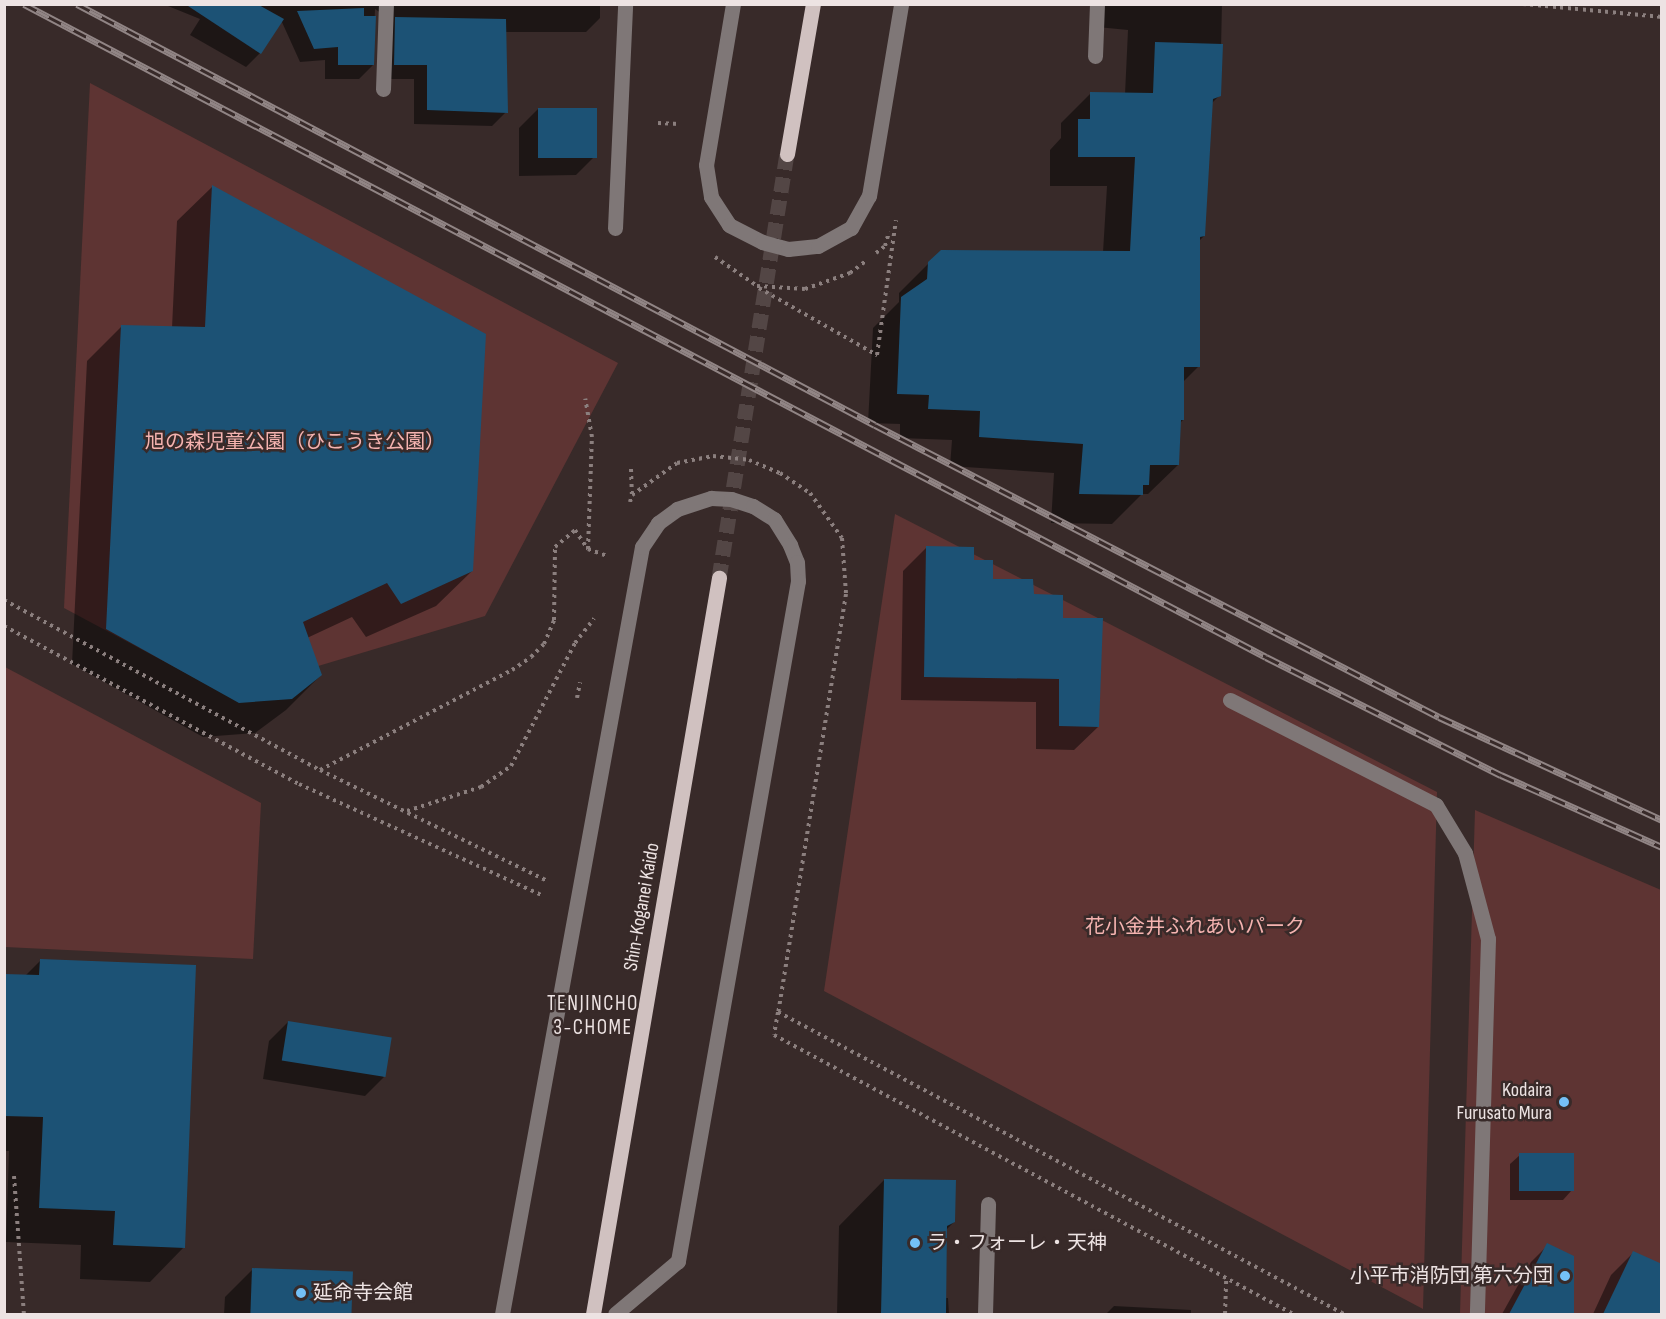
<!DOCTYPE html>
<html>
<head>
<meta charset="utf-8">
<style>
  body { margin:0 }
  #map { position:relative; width:1666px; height:1319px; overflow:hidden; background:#382a29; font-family:"Sofia Sans Condensed","Noto Sans JP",sans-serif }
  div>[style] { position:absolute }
  .green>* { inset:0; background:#5e3433 }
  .shadow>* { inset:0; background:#0007 }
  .building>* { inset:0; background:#1c5275; transform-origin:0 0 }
  .major-tunnel>* { height:15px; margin-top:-7.5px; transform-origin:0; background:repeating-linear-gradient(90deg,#534645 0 15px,transparent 0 23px) }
  .path>* { height:4px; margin-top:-2px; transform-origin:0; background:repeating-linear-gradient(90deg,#8b7f7e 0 3px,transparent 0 7.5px) }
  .minor>* { height:15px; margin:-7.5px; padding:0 7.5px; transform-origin:7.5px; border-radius:7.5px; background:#7f7777 }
  .major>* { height:15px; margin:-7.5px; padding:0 7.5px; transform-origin:7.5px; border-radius:7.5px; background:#d0c1c0 }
  .rail>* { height:7px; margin-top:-3.5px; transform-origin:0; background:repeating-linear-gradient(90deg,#382a29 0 14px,#918585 0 28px); box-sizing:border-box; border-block:2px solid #918585 }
  .dots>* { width:16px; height:16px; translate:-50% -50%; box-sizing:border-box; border:3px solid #382a29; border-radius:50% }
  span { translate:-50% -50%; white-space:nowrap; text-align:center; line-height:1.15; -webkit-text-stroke:5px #382a29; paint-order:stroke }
  .park-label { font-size:20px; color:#f5b3b0 }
  .street-label { font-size:20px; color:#ede3e3 }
  .poi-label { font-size:20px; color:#ede3e3 }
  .right { translate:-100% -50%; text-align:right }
  .left { translate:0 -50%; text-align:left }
  .neighbourhood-label { font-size:21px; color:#ede3e3; letter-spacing:1.5px }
  .frame { position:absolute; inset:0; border:6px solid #ede3e3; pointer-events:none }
</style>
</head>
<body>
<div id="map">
  <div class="green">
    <div style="clip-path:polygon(90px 83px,618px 363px,485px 616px,225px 694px,64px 608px)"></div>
    <div style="clip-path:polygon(895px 514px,1437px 792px,1423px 1309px,824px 991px)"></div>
    <div style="clip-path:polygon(5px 667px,261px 803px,253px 959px,5px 947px)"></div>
    <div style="clip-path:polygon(1475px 810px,1661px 890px,1662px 1314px,1460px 1314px)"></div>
  </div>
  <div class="shadow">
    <div style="clip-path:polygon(163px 4px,600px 4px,600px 18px,586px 32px,505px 32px,506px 112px,492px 126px,414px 124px,414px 79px,380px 79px,381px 13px,375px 9px,373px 65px,359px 79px,325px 79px,325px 60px,300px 62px,281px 20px,260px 53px,246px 67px,190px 35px,200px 19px)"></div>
    <div style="clip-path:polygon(1099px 4px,1222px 4px,1220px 95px,1212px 103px,1204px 236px,1199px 241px,1199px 366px,1183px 382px,1183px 420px,1179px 424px,1178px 465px,1148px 494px,1142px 494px,1112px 524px,1051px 523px,1054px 473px,950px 466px,952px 440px,900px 438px,900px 424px,868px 423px,873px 328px,899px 302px,899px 293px,929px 263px,1103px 252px,1107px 186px,1050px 186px,1050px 150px,1061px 138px,1061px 123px,1091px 93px,1125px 94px,1128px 30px,1097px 27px)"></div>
    <div style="clip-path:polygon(538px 109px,595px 156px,576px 175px,519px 176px,519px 128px)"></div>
    <div style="clip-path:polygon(212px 187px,472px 571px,436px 606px,366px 637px,352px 617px,307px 638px,321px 675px,286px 710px,255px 733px,203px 737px,72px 664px,87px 361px,122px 326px,172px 328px,177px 221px)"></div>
    <div style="clip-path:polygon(927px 547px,973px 562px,991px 581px,1033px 596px,1062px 620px,1102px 620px,1098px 727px,1074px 750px,1036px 749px,1036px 702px,901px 700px,903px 571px)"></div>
    <div style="clip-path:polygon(41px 960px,184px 1247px,150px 1282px,80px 1279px,81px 1245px,6px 1242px,9px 1151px,4px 1151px,4px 975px,25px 976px)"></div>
    <div style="clip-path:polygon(288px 1022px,384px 1077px,365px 1096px,263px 1079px,269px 1041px)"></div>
    <div style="clip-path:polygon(1520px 1155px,1572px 1190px,1563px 1200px,1510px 1200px,1510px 1164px)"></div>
    <div style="clip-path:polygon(884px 1180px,954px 1222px,946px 1230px,944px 1298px,948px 1298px,949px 1314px,837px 1314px,839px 1226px)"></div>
    <div style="clip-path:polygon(1548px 1245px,1572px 1257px,1572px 1314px,1502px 1314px,1531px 1262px)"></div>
    <div style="clip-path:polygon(1633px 1253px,1662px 1266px,1662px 1314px,1593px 1314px,1611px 1275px)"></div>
    <div style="clip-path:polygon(252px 1270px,352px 1273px,350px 1314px,224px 1314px,225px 1297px)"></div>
    <div style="clip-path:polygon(1114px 1306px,1191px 1310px,1191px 1314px,1106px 1314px)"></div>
  </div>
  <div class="building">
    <div style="clip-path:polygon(185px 4px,257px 4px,284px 19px,261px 54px)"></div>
    <div style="clip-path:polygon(364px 8px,364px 16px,376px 16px,374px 65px,338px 65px,338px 47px,314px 49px,297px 11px)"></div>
    <div style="clip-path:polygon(395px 17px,506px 19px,508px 113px,427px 110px,427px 65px,394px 65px)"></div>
    <div style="clip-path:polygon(1155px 42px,1223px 44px,1221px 96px,1213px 99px,1205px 236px,1200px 237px,1200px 367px,1184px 367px,1184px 420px,1181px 420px,1179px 465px,1150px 465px,1149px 485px,1143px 485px,1143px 495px,1079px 494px,1083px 444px,979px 437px,980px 411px,928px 409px,929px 395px,897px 394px,901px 297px,927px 279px,928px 262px,941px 250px,1130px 251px,1135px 157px,1078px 157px,1078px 119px,1090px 119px,1090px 92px,1153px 93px)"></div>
    <div style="left:538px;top:108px;width:59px;height:50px"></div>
    <div style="clip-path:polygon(212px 185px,486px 334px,473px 571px,401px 604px,387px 583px,303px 622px,322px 675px,292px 699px,239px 703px,106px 629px,121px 325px,205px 327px)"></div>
    <div style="clip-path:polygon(926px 546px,974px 547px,974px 560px,993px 560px,993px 579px,1033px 579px,1034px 594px,1063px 595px,1063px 618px,1103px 618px,1099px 727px,1059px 726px,1059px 679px,924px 677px)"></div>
    <div style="clip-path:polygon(40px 959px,196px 965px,185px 1248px,113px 1245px,115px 1211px,39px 1208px,43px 1117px,4px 1116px,4px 974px,39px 975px)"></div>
    <div style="left:288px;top:1021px;width:105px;height:40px;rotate:9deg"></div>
    <div style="left:1519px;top:1153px;width:55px;height:38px"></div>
    <div style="clip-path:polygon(884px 1179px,956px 1180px,955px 1222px,947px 1226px,946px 1314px,881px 1314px)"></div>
    <div style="clip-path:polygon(1547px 1243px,1574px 1256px,1574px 1314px,1509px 1314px)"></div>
    <div style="clip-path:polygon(1633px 1251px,1662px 1264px,1662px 1314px,1603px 1314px)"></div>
    <div style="left:252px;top:1268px;width:101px;height:46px;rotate:2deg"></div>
  </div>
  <div class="major-tunnel">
    <div style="left:719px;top:578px;width:429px;rotate:-80.9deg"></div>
  </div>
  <div class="path">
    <div style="left:1523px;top:4px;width:140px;rotate:5.3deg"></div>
    <div style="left:658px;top:123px;width:21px;rotate:3deg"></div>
    <div style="left:876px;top:253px;width:11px;rotate:-38deg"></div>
    <div style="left:885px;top:246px;width:15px;rotate:-74deg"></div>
    <div style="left:715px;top:257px;width:51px;rotate:34.6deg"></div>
    <div style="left:757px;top:286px;width:48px;rotate:3.6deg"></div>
    <div style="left:805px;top:289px;width:48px;rotate:-19.6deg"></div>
    <div style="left:850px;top:273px;width:20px;rotate:-37deg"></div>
    <div style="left:759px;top:288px;width:136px;rotate:29.6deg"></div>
    <div style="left:877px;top:355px;width:136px;rotate:-82deg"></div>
    <div style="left:631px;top:469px;width:25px;rotate:88deg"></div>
    <div style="left:630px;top:502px;width:7px;rotate:-74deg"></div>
    <div style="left:632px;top:495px;width:55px;rotate:-35.4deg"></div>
    <div style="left:677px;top:463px;width:37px;rotate:-11deg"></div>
    <div style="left:713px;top:456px;width:36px;rotate:6deg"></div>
    <div style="left:749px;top:460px;width:34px;rotate:23deg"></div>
    <div style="left:780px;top:473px;width:36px;rotate:34deg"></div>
    <div style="left:810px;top:493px;width:55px;rotate:54.6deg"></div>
    <div style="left:842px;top:538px;width:56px;rotate:85.9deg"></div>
    <div style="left:846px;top:594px;width:423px;rotate:99.2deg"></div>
    <div style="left:778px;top:1012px;width:642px;rotate:28.08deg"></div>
    <div style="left:588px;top:549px;width:20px;rotate:20deg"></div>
    <div style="left:4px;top:600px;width:359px;rotate:28.3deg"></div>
    <div style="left:320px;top:770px;width:254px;rotate:26deg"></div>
    <div style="left:4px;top:626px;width:335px;rotate:28.2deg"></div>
    <div style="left:299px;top:784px;width:269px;rotate:24.6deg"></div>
    <div style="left:577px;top:698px;width:16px;rotate:-79deg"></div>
    <div style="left:320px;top:770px;width:216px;rotate:-27.5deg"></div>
    <div style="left:512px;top:670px;width:23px;rotate:-34deg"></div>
    <div style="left:531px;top:657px;width:18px;rotate:-45deg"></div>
    <div style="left:544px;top:644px;width:26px;rotate:-67deg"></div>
    <div style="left:554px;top:620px;width:73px;rotate:-89.2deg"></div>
    <div style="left:555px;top:547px;width:26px;rotate:-40deg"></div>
    <div style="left:575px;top:530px;width:23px;rotate:56deg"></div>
    <div style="left:588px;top:549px;width:112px;rotate:-88deg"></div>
    <div style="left:592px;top:437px;width:39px;rotate:-100deg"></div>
    <div style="left:407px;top:811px;width:78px;rotate:-18deg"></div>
    <div style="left:481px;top:787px;width:37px;rotate:-35deg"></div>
    <div style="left:511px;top:766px;width:139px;rotate:-62.5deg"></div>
    <div style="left:575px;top:643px;width:31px;rotate:-52deg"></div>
    <div style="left:778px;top:1012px;width:23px;rotate:100deg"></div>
    <div style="left:774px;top:1035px;width:589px;rotate:28.26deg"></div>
    <div style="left:14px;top:1176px;width:138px;rotate:85.9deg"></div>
    <div style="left:1225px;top:1314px;width:34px;rotate:-88deg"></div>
  </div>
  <div class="minor">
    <div style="left:733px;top:4px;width:163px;rotate:99.5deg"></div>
    <div style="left:706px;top:165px;width:32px;rotate:81deg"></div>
    <div style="left:711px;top:197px;width:33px;rotate:57deg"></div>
    <div style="left:729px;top:225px;width:37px;rotate:27deg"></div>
    <div style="left:762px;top:242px;width:27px;rotate:15deg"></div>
    <div style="left:788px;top:249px;width:30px;rotate:-6deg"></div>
    <div style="left:818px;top:246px;width:38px;rotate:-29deg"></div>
    <div style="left:851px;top:228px;width:37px;rotate:-61deg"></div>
    <div style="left:869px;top:196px;width:195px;rotate:-80.5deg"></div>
    <div style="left:1095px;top:56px;width:52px;rotate:-87.8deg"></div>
    <div style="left:383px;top:89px;width:85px;rotate:-88deg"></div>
    <div style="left:615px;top:228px;width:224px;rotate:-87.4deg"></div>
    <div style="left:1230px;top:700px;width:231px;rotate:27deg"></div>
    <div style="left:1436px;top:805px;width:56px;rotate:58.9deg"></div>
    <div style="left:1465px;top:853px;width:89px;rotate:75deg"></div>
    <div style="left:1488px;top:939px;width:375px;rotate:91.7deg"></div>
    <div style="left:502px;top:1314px;width:780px;rotate:-79.66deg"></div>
    <div style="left:642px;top:547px;width:29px;rotate:-56deg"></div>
    <div style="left:658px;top:523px;width:24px;rotate:-36deg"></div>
    <div style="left:677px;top:509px;width:36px;rotate:-18deg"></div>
    <div style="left:711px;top:498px;width:20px;rotate:3deg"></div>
    <div style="left:731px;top:499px;width:23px;rotate:18deg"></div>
    <div style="left:753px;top:506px;width:25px;rotate:32deg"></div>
    <div style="left:774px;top:519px;width:31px;rotate:58deg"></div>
    <div style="left:790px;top:545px;width:18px;rotate:68deg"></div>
    <div style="left:797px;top:562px;width:19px;rotate:87deg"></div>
    <div style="left:798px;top:581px;width:691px;rotate:100.01deg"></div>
    <div style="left:678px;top:1261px;width:82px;rotate:139.9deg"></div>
    <div style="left:985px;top:1314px;width:110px;rotate:-88.4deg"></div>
  </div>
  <div class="major">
    <div style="left:787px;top:154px;width:152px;rotate:-80.2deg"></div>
    <div style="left:593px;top:1314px;width:747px;rotate:-80.29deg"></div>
  </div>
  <div class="rail">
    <div style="left:24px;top:4px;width:1403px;rotate:27.73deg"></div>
    <div style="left:1266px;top:657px;width:263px;rotate:26.7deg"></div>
    <div style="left:1501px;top:775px;width:176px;rotate:24.1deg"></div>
    <div style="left:77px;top:4px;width:902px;rotate:27.81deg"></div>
    <div style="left:875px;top:425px;width:635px;rotate:27.37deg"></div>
    <div style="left:1439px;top:717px;width:246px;rotate:24.8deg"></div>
  </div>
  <div class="dots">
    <div style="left:1564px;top:1102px;background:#74c0f6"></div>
    <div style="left:915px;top:1243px;background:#74c0f6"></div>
    <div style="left:1565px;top:1276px;background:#74c0f6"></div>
    <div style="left:301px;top:1293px;background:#74c0f6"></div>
  </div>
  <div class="park-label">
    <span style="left:295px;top:442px">旭の森児童公園（ひこうき公園）</span>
    <span style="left:1195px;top:927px">花小金井ふれあいパーク</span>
  </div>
  <div class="street-label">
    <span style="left:642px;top:907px;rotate:-80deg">Shin-Koganei Kaido</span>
  </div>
  <div class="poi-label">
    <span class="right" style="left:1552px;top:1102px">Kodaira<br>Furusato Mura</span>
    <span class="left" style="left:927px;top:1243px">ラ・フォーレ・天神</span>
    <span class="right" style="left:1553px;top:1276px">小平市消防団 第六分団</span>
    <span class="left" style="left:313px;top:1293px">延命寺会館</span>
  </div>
  <div class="neighbourhood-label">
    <span style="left:593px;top:1016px">TENJINCHO<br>3-CHOME</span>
  </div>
  <div class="frame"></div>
</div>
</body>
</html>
